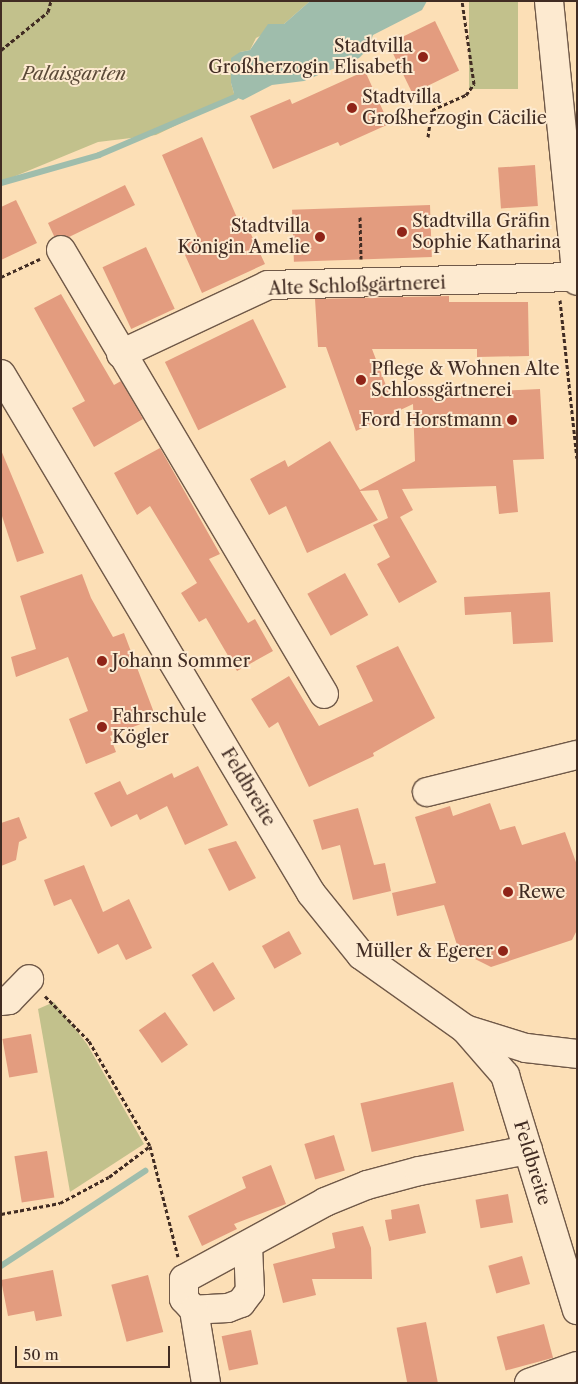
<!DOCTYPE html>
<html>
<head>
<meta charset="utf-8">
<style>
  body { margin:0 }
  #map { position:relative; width:578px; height:1384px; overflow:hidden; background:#fcdfb6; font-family:"Libre Caslon Text",serif }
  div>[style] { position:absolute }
  .green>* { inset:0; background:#c2c18c; transform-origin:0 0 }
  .water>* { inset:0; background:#9fbdac }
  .stream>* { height:6px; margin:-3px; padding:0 3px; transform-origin:3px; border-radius:3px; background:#9fbdac }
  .building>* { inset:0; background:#e39c7f; transform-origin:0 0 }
  .path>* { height:3px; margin-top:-1.5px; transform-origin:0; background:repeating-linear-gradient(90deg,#412c23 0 4px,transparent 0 6.5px) }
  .roads { filter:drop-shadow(1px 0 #705948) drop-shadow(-1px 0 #705948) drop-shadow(0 1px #705948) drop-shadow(0 -1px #705948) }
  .minor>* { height:28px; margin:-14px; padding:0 14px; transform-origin:14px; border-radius:14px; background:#fdead0 }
  .dots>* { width:14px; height:14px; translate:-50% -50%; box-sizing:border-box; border:2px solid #fdead0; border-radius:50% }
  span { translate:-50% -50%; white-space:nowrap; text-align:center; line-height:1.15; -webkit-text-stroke:4px #fdead0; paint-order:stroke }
  .poi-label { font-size:18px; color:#412c23 }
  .right { translate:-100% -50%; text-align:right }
  .left { translate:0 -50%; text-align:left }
  .park-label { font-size:18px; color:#5b4a38; font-style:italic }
  .street-label { font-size:18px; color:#412c23 }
  .frame { position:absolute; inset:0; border:2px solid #412c23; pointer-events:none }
  .scale { position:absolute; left:15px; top:1346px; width:155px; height:22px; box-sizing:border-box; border:2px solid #412c23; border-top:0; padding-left:6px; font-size:15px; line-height:18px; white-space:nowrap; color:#412c23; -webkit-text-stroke:4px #fdead0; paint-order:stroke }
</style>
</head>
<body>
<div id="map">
  <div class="green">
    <div style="clip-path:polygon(1px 1px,310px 1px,284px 24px,256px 38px,250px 50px,240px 52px,231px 83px,235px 97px,156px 135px,98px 142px,1px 182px)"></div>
    <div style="left:469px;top:1px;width:49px;height:88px"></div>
    <div style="clip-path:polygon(54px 1002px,87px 1044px,144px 1144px,70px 1192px,38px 1009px)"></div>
  </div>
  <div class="water">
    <div style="clip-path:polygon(310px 1px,427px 1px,422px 10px,373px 35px,368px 49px,359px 58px,304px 81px,272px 85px,243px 100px,235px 97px,231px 83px,231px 58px,240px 52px,250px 50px,268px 24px,284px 24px)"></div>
  </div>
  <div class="stream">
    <div style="left:1px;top:183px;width:102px;rotate:-15.9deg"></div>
    <div style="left:99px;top:155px;width:148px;rotate:-23.1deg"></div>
    <div style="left:1px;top:1266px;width:173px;rotate:-33.4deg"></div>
  </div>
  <div class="building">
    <div style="left:435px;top:21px;width:55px;height:52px;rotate:64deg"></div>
    <div style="clip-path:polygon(365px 71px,389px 124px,340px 146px,338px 142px,273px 169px,250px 116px,290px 99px,292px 104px)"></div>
    <div style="clip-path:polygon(202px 137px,238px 220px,243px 217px,265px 264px,202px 293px,181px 246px,198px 238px,162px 155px)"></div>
    <div style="left:535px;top:165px;width:41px;height:37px;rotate:86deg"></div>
    <div style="clip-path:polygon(125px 185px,135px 205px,69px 237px,54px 236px,48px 223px)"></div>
    <div style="clip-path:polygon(16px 200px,37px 243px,1px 260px,1px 207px)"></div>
    <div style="left:430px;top:205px;width:52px;height:138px;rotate:88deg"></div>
    <div style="left:146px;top:247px;width:68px;height:48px;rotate:65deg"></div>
    <div style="clip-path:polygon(61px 294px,114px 385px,121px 381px,143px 419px,94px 447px,72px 408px,85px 401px,34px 308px)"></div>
    <div style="clip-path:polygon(449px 296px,449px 302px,528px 302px,529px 356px,477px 357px,477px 349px,372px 349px,390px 396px,540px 389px,544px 459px,513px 460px,518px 512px,499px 514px,496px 486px,402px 489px,413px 510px,400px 517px,437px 582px,399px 603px,377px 564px,390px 557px,373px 525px,388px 518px,378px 490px,360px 491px,378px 520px,307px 553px,286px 506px,269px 515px,250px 479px,285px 460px,288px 467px,330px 441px,360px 490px,415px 461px,413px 404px,356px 431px,326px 347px,318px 347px,315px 299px)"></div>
    <div style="left:253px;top:319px;width:76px;height:98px;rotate:64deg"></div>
    <div style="clip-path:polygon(160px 448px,220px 554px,209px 559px,248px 623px,255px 619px,273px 651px,237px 671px,206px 618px,199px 622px,181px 593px,197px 583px,150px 506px,137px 515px,114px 473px)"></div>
    <div style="clip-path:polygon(1px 450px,44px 553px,17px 562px,1px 513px)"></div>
    <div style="left:345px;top:573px;width:48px;height:43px;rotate:61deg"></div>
    <div style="clip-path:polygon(82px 574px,91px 598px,113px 637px,124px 633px,156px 718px,110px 736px,116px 752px,86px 764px,69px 719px,88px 711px,68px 657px,16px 677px,11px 657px,36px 649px,20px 596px)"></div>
    <div style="clip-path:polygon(550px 592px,553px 642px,513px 644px,511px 612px,465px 615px,464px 597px)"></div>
    <div style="clip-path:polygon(398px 646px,435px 718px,373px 753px,374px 756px,309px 787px,278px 722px,269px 728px,251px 699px,289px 676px,319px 726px,373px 701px,356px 666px)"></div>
    <div style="clip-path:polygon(198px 766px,228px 825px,185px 845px,167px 806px,140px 820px,137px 814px,111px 827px,94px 793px,120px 781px,127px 795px,172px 773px,174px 778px)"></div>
    <div style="clip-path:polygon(490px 803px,500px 830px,515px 826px,522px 845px,565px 832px,577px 865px,577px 930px,572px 940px,491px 967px,459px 951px,444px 905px,397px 916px,392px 893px,436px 883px,415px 817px,450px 806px,453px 816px)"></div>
    <div style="clip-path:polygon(358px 808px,374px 865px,385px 863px,391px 891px,353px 900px,340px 845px,322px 850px,313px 820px)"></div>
    <div style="clip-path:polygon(19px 817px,27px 838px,19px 842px,16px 860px,1px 866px,1px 823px)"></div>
    <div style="clip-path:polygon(236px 841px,256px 878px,229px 891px,208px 849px)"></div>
    <div style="clip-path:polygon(84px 865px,103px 912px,129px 899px,152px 948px,126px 960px,118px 944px,98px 954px,71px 899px,54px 906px,44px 880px)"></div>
    <div style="left:289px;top:931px;width:26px;height:31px;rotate:61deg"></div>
    <div style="left:213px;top:962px;width:43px;height:25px;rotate:59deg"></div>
    <div style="left:165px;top:1012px;width:40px;height:32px;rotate:55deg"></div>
    <div style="left:31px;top:1034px;width:39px;height:29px;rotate:80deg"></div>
    <div style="left:453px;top:1082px;width:50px;height:95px;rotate:77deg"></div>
    <div style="left:334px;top:1135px;width:37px;height:31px;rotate:73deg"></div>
    <div style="left:47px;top:1151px;width:47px;height:33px;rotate:81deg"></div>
    <div style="clip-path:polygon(271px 1165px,286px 1204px,234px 1224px,237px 1229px,202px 1246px,188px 1216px,246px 1188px,242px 1177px)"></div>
    <div style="left:508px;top:1194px;width:29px;height:33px;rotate:80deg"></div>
    <div style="clip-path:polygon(419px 1204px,426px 1233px,389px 1241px,385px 1220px,392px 1219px,391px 1210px)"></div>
    <div style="clip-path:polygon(363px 1226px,371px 1248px,372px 1279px,312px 1279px,316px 1295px,283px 1303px,273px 1264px,335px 1248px,332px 1233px)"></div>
    <div style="left:522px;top:1256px;width:29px;height:35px;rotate:74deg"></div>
    <div style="clip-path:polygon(53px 1270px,62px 1316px,36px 1321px,34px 1311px,8px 1316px,1px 1280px)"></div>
    <div style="left:148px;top:1275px;width:59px;height:38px;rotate:75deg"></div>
    <div style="left:426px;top:1322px;width:62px;height:30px;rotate:79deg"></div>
    <div style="left:544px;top:1324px;width:35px;height:49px;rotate:75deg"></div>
    <div style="left:251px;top:1330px;width:35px;height:30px;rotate:78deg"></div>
  </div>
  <div class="path">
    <div style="left:1px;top:50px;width:60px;rotate:-39deg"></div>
    <div style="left:48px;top:12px;width:11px;rotate:-75deg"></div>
    <div style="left:428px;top:137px;width:27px;rotate:-82deg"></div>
    <div style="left:432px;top:110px;width:37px;rotate:-24deg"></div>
    <div style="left:466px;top:95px;width:14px;rotate:-54deg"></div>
    <div style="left:474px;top:84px;width:84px;rotate:-98.2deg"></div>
    <div style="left:360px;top:217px;width:42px;rotate:88.6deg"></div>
    <div style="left:1px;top:277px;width:43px;rotate:-24.8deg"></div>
    <div style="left:560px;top:300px;width:159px;rotate:83.9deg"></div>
    <div style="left:45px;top:996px;width:63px;rotate:45.6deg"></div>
    <div style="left:89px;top:1041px;width:121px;rotate:59.8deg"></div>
    <div style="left:150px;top:1146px;width:114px;rotate:75.8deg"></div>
    <div style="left:1px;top:1214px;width:60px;rotate:-10.6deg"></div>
    <div style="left:60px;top:1203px;width:55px;rotate:-28deg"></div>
    <div style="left:109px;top:1177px;width:51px;rotate:-37.1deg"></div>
  </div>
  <div class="roads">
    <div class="minor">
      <div style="left:549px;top:1px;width:281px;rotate:84.3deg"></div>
      <div style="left:61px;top:250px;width:516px;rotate:59.36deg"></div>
      <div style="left:121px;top:354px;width:162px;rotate:-25.1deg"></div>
      <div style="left:268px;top:285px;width:308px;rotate:-1.5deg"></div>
      <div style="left:1px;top:374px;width:605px;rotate:59.15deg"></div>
      <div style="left:311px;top:893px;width:80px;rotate:51.1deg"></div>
      <div style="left:361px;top:955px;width:128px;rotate:35.4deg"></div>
      <div style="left:465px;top:1029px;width:61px;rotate:49deg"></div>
      <div style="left:505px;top:1075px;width:246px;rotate:73deg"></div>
      <div style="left:427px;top:792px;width:154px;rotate:-13.9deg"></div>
      <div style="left:1px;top:1001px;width:8px;rotate:-7deg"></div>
      <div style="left:9px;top:1000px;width:29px;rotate:-46deg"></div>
      <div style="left:465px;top:1029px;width:64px;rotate:17.3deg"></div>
      <div style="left:526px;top:1048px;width:51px;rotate:6.7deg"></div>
      <div style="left:248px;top:1246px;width:45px;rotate:87.5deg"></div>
      <div style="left:250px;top:1291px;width:15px;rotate:127deg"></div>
      <div style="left:241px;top:1303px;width:14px;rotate:159deg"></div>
      <div style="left:228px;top:1308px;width:34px;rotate:177deg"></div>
      <div style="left:194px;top:1310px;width:15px;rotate:-132deg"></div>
      <div style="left:184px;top:1299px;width:20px;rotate:-90deg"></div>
      <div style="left:184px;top:1279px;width:161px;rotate:-28.6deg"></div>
      <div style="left:325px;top:1202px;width:45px;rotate:-22deg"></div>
      <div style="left:367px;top:1185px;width:54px;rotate:-15.1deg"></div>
      <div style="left:419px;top:1171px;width:111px;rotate:-10.9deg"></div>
      <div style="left:194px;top:1310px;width:74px;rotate:80.7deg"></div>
      <div style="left:529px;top:1383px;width:51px;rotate:-19.5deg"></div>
    </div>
  </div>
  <div class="dots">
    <div style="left:423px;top:57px;background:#8f2418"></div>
    <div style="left:352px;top:108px;background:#8f2418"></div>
    <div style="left:402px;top:232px;background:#8f2418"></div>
    <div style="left:320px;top:237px;background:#8f2418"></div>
    <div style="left:361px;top:380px;background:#8f2418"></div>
    <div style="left:512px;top:420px;background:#8f2418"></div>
    <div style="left:102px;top:661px;background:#8f2418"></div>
    <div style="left:102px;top:727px;background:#8f2418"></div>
    <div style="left:508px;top:892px;background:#8f2418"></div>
    <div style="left:503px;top:951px;background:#8f2418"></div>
  </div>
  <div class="poi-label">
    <span class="right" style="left:413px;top:57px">Stadtvilla<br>Großherzogin Elisabeth</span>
    <span class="left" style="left:362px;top:108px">Stadtvilla<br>Großherzogin Cäcilie</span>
    <span class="left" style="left:412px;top:232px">Stadtvilla Gräfin<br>Sophie Katharina</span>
    <span class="right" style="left:310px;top:237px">Stadtvilla<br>Königin Amelie</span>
    <span class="left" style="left:371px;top:380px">Pflege &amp; Wohnen Alte<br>Schlossgärtnerei</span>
    <span class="right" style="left:502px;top:420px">Ford Horstmann</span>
    <span class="left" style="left:112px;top:661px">Johann Sommer</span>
    <span class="left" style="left:112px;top:727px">Fahrschule<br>Kögler</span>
    <span class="left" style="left:518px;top:892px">Rewe</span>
    <span class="right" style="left:493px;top:951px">Müller &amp; Egerer</span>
  </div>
  <div class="park-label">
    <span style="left:74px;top:74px">Palaisgarten</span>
  </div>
  <div class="street-label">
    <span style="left:357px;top:286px;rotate:-2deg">Alte Schloßgärtnerei</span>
    <span style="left:248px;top:787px;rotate:59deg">Feldbreite</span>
    <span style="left:532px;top:1163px;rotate:73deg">Feldbreite</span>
  </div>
  <div class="frame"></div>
  <div class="scale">50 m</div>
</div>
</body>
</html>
